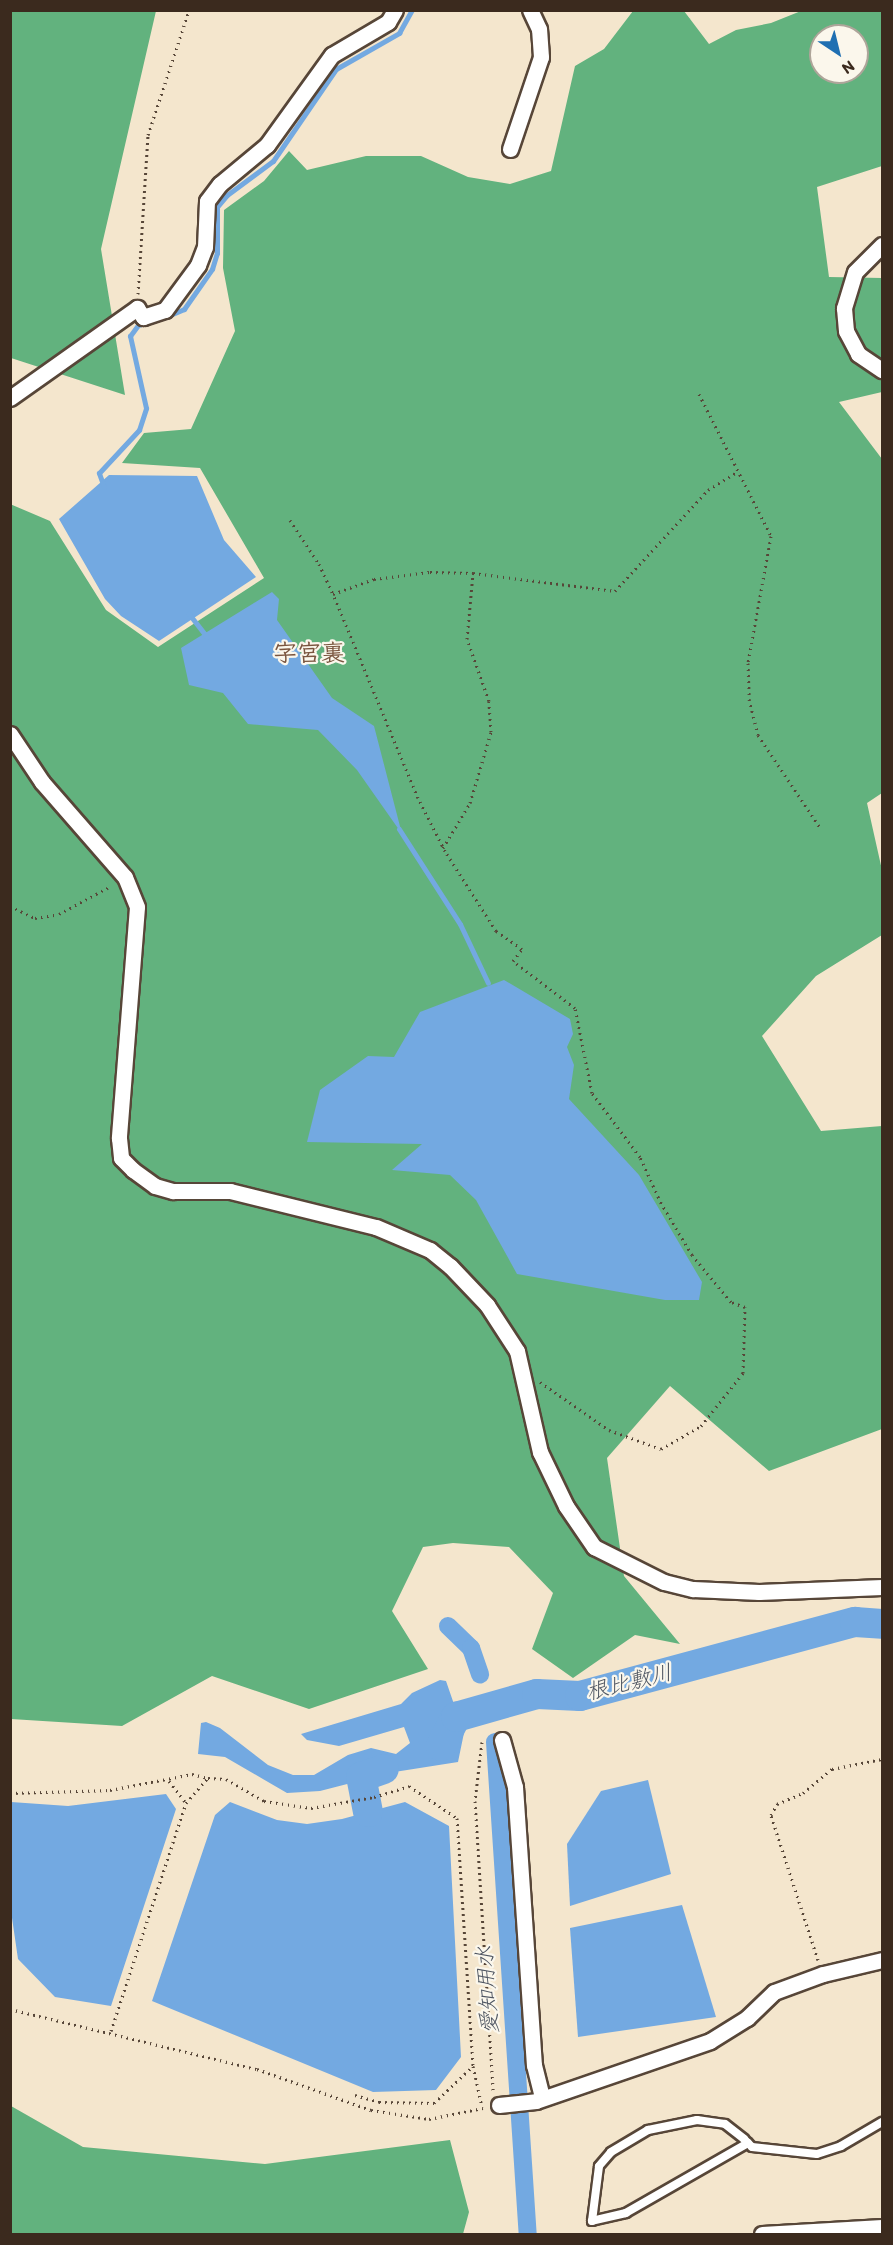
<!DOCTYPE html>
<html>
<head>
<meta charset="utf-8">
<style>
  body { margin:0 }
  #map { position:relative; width:893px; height:2245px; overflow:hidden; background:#f4e6cd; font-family:Itim,"Klee One",sans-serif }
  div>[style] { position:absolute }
  .forest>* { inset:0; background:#62b27e }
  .water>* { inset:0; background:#73a9e1 }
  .stream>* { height:5px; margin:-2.5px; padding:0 2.5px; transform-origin:2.5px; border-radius:2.5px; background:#73a9e1 }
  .canal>* { height:18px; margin:-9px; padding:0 9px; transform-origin:9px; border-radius:9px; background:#73a9e1 }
  .river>* { height:30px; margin:-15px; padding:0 15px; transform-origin:15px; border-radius:15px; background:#73a9e1 }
  .path>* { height:3px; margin-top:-1.5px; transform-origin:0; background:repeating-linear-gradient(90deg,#574638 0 1.5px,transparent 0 6px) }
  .roads { filter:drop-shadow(2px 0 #574638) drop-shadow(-2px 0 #574638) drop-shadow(0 2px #574638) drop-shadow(0 -2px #574638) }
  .lane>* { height:8px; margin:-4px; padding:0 4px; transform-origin:4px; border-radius:4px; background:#fff }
  .street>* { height:15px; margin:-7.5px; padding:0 7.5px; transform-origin:7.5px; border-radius:7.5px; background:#fff }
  span { translate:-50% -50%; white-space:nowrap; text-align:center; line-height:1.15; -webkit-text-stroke:4.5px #fbf7ec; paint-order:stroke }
  .water-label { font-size:22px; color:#4f5662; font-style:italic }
  .quarter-label { font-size:24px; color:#7a553f; font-weight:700 }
  .frame { position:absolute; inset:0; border:12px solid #3b2a1e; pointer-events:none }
  .north { position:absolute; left:809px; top:24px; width:60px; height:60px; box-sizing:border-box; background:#fbf7ec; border:2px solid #aea59a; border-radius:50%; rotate:145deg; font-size:16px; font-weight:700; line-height:24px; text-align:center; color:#3b2a1e }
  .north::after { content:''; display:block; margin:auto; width:21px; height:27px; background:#1f6fb2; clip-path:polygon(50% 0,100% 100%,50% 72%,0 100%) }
</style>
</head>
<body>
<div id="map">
  <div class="forest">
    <div style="clip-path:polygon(11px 11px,156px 11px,101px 249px,125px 395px,11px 358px)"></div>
    <div style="clip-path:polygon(evenodd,633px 11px,684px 11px,709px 44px,736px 30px,771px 23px,801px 11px,882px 11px,882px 166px,817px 187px,829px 277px,882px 278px,882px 392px,839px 402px,882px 459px,882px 793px,867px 803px,882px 870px,882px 935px,816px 976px,762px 1036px,821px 1131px,882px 1126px,882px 1429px,769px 1471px,670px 1386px,607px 1458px,624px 1576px,680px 1644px,635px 1635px,573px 1678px,532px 1649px,553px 1593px,509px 1547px,453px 1543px,423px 1547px,392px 1611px,428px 1669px,309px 1709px,212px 1676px,122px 1726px,11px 1719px,10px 504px,50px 521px,106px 610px,158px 647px,264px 578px,200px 468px,122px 463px,144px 433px,191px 429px,235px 331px,223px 268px,224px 210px,264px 181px,289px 151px,307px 170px,366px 156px,421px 156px,468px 177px,510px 184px,551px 171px,575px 66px,604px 49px,633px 11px,821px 36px,857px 36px,857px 72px,821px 72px,821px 36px)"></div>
    <div style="clip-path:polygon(11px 2106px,83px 2147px,265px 2164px,450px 2140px,469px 2212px,463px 2234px,11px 2234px)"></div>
  </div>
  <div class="water">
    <div style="clip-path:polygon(109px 475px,197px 476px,224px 540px,256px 577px,159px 641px,121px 616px,105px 599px,59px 519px)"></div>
    <div style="clip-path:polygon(272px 592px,279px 599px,277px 620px,332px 698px,374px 726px,402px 834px,357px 770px,318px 730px,248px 724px,223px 693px,189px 685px,181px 648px)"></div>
    <div style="clip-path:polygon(504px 980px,570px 1019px,573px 1034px,567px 1047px,574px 1065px,569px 1099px,639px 1175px,702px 1282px,699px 1300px,665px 1300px,517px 1274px,476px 1200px,450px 1175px,392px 1170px,422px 1144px,307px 1142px,320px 1090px,368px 1056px,394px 1057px,420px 1012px)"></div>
    <div style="clip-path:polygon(440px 1680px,446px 1681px,456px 1710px,461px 1710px,465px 1728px,458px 1762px,388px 1773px,370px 1780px,371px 1792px,359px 1793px,355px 1782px,320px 1791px,287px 1793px,225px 1757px,198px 1754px,201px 1723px,206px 1722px,220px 1728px,268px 1765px,293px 1775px,314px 1775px,348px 1755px,371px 1748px,396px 1754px,410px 1743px,404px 1727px,339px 1746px,307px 1740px,301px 1734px,401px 1704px,412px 1693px)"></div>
    <div style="clip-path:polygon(648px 1780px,671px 1874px,570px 1906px,567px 1844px,601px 1791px)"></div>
    <div style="clip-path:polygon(166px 1794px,176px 1809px,111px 2006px,55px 1997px,18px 1959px,11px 1911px,11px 1802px,68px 1806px)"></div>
    <div style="clip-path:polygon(230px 1802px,277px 1820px,307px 1824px,342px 1819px,405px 1802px,449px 1826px,461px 2057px,436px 2090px,373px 2092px,152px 2001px,215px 1815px)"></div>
    <div style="clip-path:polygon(682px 1905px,716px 2017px,578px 2037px,570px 1928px)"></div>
  </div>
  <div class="stream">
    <div style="left:163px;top:318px;width:23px;rotate:-23deg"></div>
    <div style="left:184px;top:309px;width:49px;rotate:-55deg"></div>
    <div style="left:212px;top:269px;width:17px;rotate:-73deg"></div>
    <div style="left:217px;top:253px;width:46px;rotate:-90deg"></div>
    <div style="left:217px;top:207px;width:16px;rotate:-50deg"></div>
    <div style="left:227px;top:195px;width:57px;rotate:-36.5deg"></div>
    <div style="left:273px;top:161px;width:112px;rotate:-55.6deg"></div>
    <div style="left:336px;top:69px;width:73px;rotate:-29.7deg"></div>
    <div style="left:399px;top:33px;width:26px;rotate:-61deg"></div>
    <div style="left:104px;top:487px;width:15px;rotate:-110deg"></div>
    <div style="left:99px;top:473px;width:59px;rotate:-47.1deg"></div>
    <div style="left:139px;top:430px;width:23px;rotate:-72deg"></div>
    <div style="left:146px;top:408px;width:74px;rotate:-102.5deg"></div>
    <div style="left:130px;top:336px;width:14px;rotate:-54deg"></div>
    <div style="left:138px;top:325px;width:10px;rotate:-17deg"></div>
    <div style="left:189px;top:614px;width:29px;rotate:52deg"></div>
    <div style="left:399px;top:829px;width:113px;rotate:57.3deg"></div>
    <div style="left:460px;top:924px;width:65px;rotate:64.6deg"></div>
  </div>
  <div class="canal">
    <div style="left:448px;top:1626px;width:32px;rotate:44deg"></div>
    <div style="left:471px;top:1648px;width:28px;rotate:71deg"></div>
    <div style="left:495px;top:1742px;width:493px;rotate:86.2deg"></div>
  </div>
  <div class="river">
    <div style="left:441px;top:1746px;width:33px;rotate:-63deg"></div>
    <div style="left:456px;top:1717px;width:84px;rotate:-15.9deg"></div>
    <div style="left:537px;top:1694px;width:43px;rotate:2.7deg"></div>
    <div style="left:580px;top:1696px;width:285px;rotate:-15.1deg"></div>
    <div style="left:855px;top:1622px;width:27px;rotate:4deg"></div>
    <div style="left:368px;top:1812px;width:36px;rotate:-101deg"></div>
    <div style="left:361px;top:1777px;width:24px;rotate:-19deg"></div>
  </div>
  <div class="path">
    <div style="left:138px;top:294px;width:159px;rotate:-86.4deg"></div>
    <div style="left:148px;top:135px;width:132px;rotate:-71.8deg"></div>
    <div style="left:699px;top:394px;width:159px;rotate:63.1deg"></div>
    <div style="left:771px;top:536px;width:129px;rotate:100.3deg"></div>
    <div style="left:748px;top:663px;width:36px;rotate:88deg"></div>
    <div style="left:749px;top:699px;width:37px;rotate:76deg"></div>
    <div style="left:758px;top:735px;width:110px;rotate:56.2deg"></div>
    <div style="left:290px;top:520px;width:53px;rotate:56.6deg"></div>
    <div style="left:319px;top:564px;width:33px;rotate:65deg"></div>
    <div style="left:443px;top:848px;width:52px;rotate:-59deg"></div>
    <div style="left:470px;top:803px;width:74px;rotate:-73.5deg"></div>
    <div style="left:491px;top:732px;width:31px;rotate:-94deg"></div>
    <div style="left:489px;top:701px;width:66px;rotate:-109.5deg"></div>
    <div style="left:467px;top:639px;width:66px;rotate:-84.8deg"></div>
    <div style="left:10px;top:906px;width:28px;rotate:26deg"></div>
    <div style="left:35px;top:918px;width:24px;rotate:-9deg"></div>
    <div style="left:59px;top:914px;width:59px;rotate:-28.3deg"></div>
    <div style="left:540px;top:1382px;width:84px;rotate:34.8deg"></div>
    <div style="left:609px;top:1430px;width:55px;rotate:20.1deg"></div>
    <div style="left:661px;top:1449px;width:46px;rotate:-29.9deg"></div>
    <div style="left:701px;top:1426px;width:68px;rotate:-51.6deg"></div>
    <div style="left:743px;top:1373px;width:66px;rotate:-88.3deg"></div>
    <div style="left:745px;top:1307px;width:15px;rotate:-160deg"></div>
    <div style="left:731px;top:1302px;width:61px;rotate:-129.7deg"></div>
    <div style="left:692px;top:1255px;width:61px;rotate:-120.8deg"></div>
    <div style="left:661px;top:1203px;width:51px;rotate:-114.5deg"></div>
    <div style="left:640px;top:1157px;width:80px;rotate:-126.9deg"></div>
    <div style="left:592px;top:1093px;width:87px;rotate:-101.3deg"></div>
    <div style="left:575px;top:1008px;width:78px;rotate:-142.8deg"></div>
    <div style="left:513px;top:961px;width:15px;rotate:-53deg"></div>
    <div style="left:522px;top:949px;width:32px;rotate:-145deg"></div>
    <div style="left:496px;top:931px;width:95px;rotate:-122.5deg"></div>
    <div style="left:445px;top:851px;width:59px;rotate:-117deg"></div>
    <div style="left:418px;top:798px;width:221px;rotate:-112.6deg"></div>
    <div style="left:333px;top:594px;width:44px;rotate:-20.1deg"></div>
    <div style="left:374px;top:579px;width:56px;rotate:-7.1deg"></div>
    <div style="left:430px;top:572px;width:43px;rotate:1.3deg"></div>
    <div style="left:473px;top:573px;width:143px;rotate:7.2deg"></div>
    <div style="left:615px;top:591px;width:137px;rotate:-47.4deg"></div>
    <div style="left:708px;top:490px;width:36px;rotate:-32deg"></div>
    <div style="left:482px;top:1742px;width:59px;rotate:96.8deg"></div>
    <div style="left:475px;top:1801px;width:290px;rotate:86.4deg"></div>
    <div style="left:169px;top:1781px;width:28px;rotate:52deg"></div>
    <div style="left:10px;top:1793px;width:100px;rotate:-1.7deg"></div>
    <div style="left:110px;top:1790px;width:84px;rotate:-11deg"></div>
    <div style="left:192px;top:1774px;width:16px;rotate:14deg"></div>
    <div style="left:818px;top:1960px;width:152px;rotate:-108deg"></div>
    <div style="left:771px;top:1815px;width:13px;rotate:-61deg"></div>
    <div style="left:777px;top:1804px;width:28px;rotate:-23deg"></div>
    <div style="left:803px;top:1793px;width:38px;rotate:-40deg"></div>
    <div style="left:832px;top:1769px;width:51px;rotate:-11.3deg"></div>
    <div style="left:10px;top:2009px;width:254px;rotate:13.7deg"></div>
    <div style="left:257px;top:2069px;width:121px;rotate:19.8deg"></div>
    <div style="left:371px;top:2110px;width:59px;rotate:8.8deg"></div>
    <div style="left:429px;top:2119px;width:55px;rotate:-11.5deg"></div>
    <div style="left:111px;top:2031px;width:240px;rotate:-71.8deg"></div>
    <div style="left:186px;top:1803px;width:33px;rotate:-49deg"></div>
    <div style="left:208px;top:1778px;width:18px;rotate:3deg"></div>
    <div style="left:226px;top:1779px;width:44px;rotate:30.1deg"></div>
    <div style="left:264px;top:1801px;width:48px;rotate:8.5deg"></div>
    <div style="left:311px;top:1808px;width:64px;rotate:-9.9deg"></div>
    <div style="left:374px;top:1797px;width:37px;rotate:-17deg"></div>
    <div style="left:409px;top:1786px;width:58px;rotate:33.7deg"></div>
    <div style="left:457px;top:1818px;width:249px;rotate:86.3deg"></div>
    <div style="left:473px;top:2066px;width:42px;rotate:77.6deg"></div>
    <div style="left:355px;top:2095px;width:25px;rotate:16deg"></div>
    <div style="left:379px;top:2102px;width:55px;rotate:1deg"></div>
    <div style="left:434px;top:2103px;width:54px;rotate:-43.5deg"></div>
  </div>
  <div class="roads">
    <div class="lane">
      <div style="left:748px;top:2143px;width:141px;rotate:150.2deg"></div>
      <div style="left:626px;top:2213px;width:35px;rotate:167deg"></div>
      <div style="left:592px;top:2221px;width:55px;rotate:-82.7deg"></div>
      <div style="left:599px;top:2166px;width:18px;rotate:-49deg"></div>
      <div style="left:611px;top:2152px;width:43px;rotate:-30.7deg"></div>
      <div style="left:648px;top:2130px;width:50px;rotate:-11.5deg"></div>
      <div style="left:697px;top:2120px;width:28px;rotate:8deg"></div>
      <div style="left:725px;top:2124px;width:24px;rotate:38deg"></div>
      <div style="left:744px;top:2139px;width:11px;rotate:45deg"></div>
      <div style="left:752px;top:2147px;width:65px;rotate:6.1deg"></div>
      <div style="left:817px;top:2154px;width:25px;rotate:-18deg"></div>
      <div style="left:841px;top:2146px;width:48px;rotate:-30.3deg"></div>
    </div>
    <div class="street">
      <div style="left:510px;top:149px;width:97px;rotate:-71.4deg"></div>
      <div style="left:541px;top:57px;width:28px;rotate:-94deg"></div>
      <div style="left:539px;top:29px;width:21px;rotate:-115deg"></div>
      <div style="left:882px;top:245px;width:38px;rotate:135deg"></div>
      <div style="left:855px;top:272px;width:38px;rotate:107deg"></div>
      <div style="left:844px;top:308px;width:23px;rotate:85deg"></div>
      <div style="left:846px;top:331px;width:26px;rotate:62deg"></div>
      <div style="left:858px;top:354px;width:29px;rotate:34deg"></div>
      <div style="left:10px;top:398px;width:156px;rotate:-35.3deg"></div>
      <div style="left:137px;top:308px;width:11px;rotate:56deg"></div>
      <div style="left:143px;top:317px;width:23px;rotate:-18deg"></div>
      <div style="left:165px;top:310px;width:56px;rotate:-53.7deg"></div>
      <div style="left:198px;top:265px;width:19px;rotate:-69deg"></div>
      <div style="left:205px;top:247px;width:46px;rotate:-87.5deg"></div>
      <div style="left:207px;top:201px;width:21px;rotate:-53deg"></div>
      <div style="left:220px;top:184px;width:61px;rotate:-39.7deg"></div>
      <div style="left:267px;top:145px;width:111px;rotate:-54.2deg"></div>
      <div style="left:332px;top:55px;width:65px;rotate:-30.5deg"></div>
      <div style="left:388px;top:22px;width:14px;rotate:-60deg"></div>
      <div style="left:10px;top:734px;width:58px;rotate:56.3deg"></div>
      <div style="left:42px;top:782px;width:126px;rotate:48.9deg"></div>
      <div style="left:125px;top:877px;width:32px;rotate:68deg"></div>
      <div style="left:137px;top:907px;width:232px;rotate:94.5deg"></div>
      <div style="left:119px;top:1138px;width:20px;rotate:84deg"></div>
      <div style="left:121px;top:1158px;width:17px;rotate:45deg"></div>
      <div style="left:133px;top:1170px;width:27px;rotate:36deg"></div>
      <div style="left:155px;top:1186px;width:19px;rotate:16deg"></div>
      <div style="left:173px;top:1191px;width:57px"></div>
      <div style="left:230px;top:1191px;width:150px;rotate:13.9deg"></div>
      <div style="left:376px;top:1227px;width:59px;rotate:23.1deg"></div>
      <div style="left:430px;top:1250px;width:26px;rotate:39deg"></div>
      <div style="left:450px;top:1266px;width:54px;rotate:46.5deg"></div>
      <div style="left:487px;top:1305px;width:55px;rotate:56.9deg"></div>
      <div style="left:517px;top:1351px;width:104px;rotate:77.2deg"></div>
      <div style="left:540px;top:1452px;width:60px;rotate:64.3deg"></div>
      <div style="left:566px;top:1506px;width:50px;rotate:55.7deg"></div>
      <div style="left:594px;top:1547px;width:78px;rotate:26.6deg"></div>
      <div style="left:664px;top:1582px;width:30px;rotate:14deg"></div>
      <div style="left:693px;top:1589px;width:66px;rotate:2.6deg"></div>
      <div style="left:759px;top:1592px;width:123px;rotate:-2.3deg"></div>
      <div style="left:502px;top:1740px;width:49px;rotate:74.5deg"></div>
      <div style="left:515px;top:1787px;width:279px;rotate:86.1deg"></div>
      <div style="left:534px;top:2065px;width:34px;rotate:76deg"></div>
      <div style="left:499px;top:2105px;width:37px;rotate:-6deg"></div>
      <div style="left:536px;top:2101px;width:184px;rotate:-19deg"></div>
      <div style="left:710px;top:2041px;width:44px;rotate:-31.9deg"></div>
      <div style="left:747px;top:2018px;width:37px;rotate:-44deg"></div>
      <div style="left:774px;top:1992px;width:52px;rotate:-20.2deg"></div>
      <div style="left:823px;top:1974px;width:61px;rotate:-13.3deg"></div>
      <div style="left:762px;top:2234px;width:120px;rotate:-3.3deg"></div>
    </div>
  </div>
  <div class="water-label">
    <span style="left:629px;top:1682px;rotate:-14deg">根比敷川</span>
    <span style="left:487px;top:1990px;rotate:-94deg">愛知用水</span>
  </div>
  <div class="quarter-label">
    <span style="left:309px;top:653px">字宮裏</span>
  </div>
  <div class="frame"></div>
  <div class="north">N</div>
</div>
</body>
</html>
